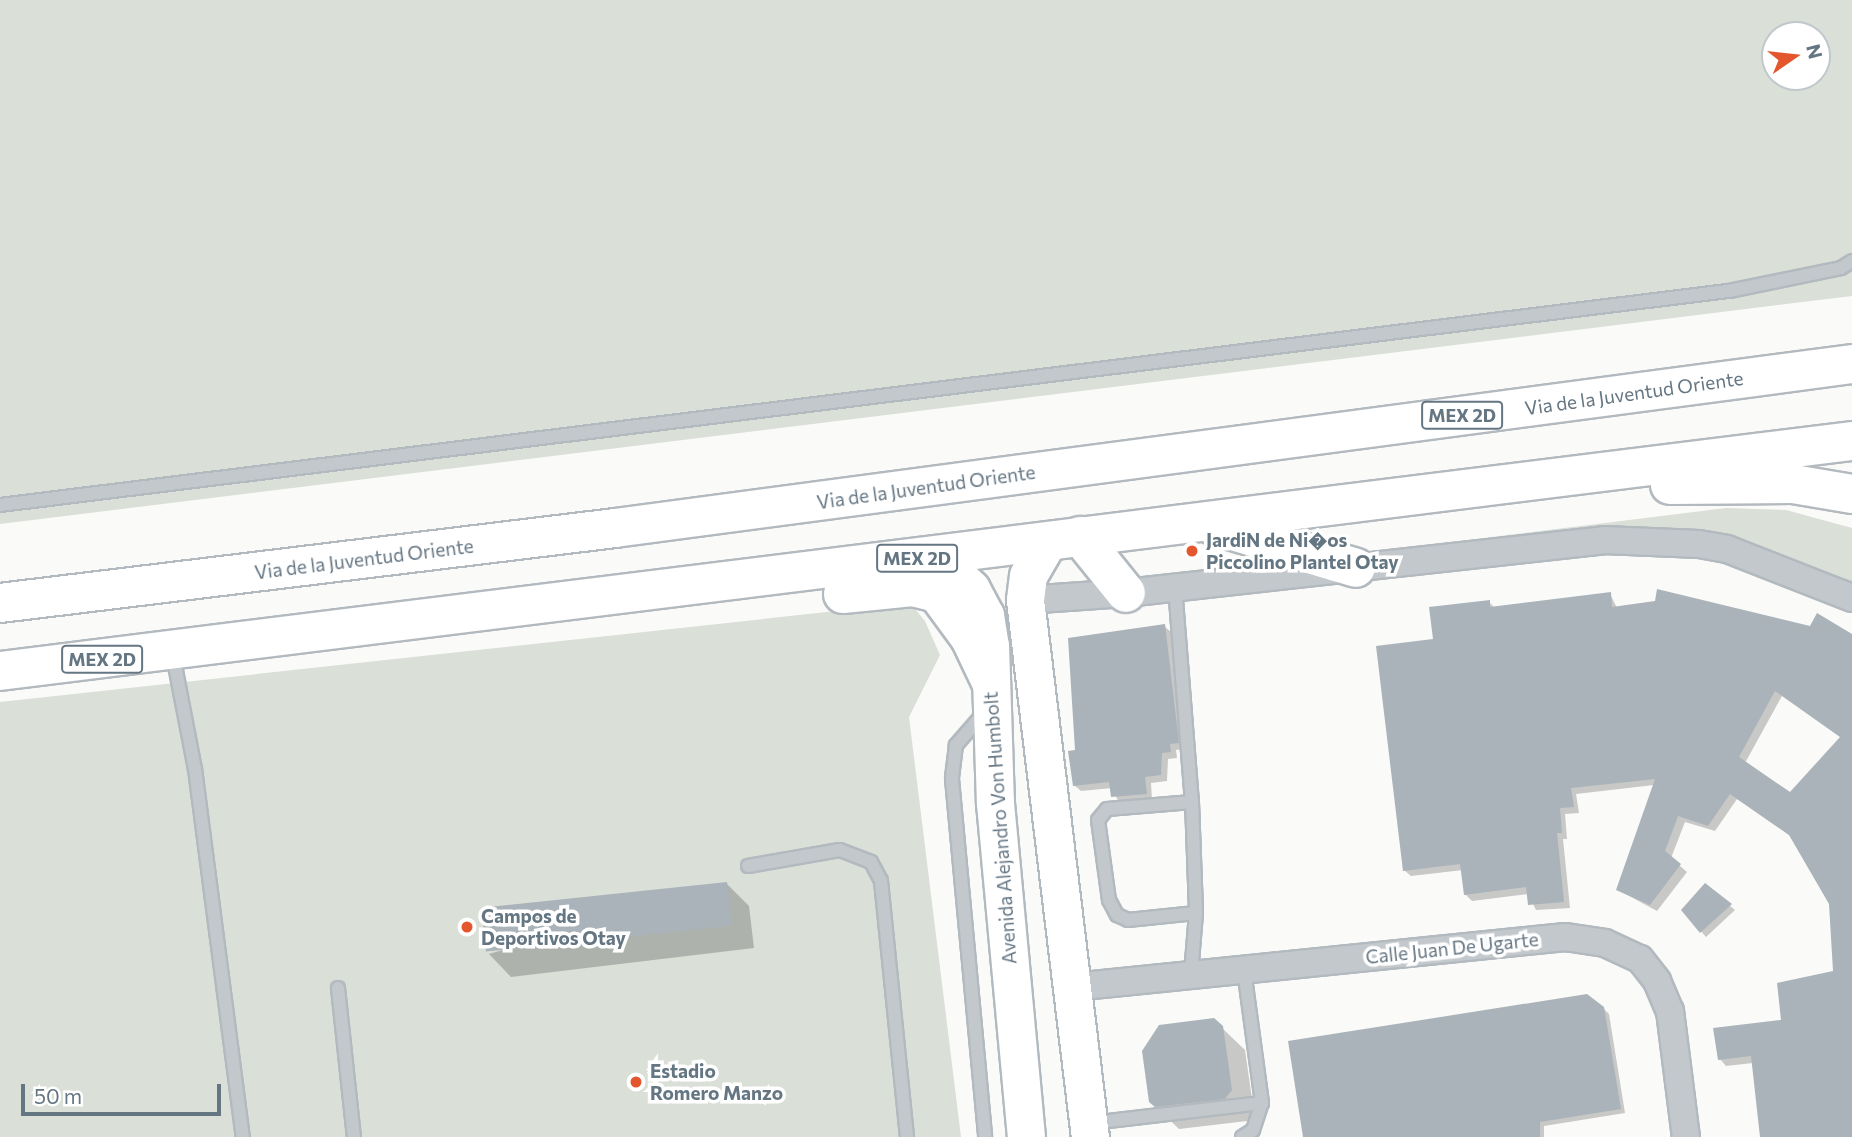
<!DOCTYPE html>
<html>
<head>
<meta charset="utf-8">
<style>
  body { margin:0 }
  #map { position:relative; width:1852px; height:1137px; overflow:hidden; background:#fafaf8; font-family:Commissioner,sans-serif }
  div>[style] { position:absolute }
  .green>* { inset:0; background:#dadfd7 }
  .shadow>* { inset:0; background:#0003 }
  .building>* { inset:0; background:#aab3b9; transform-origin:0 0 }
  .roads { filter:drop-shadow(2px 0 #b3babf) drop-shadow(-2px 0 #b3babf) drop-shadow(0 2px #b3babf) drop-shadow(0 -2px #b3babf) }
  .service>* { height:12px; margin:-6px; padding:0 6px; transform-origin:6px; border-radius:6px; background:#c3c8cc }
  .minor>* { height:26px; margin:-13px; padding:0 13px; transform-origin:13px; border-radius:13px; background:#c3c8cc }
  .secondary>* { height:37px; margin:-18.5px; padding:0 18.5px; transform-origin:18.5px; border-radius:18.5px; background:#fff }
  .trunk>* { height:38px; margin:-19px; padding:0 19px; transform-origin:19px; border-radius:19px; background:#fff }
  .dots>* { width:19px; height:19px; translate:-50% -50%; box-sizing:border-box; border:4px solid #fff; border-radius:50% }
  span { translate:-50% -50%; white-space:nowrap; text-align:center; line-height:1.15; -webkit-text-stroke:7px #fff; paint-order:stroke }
  .shield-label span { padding:2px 5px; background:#fff; border:2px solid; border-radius:5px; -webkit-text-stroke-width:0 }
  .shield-label { font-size:18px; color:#657683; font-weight:700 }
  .street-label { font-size:19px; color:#657683 }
  .poi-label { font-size:19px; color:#657683; font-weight:700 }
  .left { translate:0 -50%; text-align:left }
  .north { position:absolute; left:1761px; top:21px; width:70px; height:70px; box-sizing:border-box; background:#fff; border:2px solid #c1c8cd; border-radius:50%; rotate:76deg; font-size:19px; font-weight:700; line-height:28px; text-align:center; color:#657683 }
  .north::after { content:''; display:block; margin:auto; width:24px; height:32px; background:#e4572e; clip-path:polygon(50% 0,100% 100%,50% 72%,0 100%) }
  .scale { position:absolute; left:21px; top:1084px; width:200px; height:32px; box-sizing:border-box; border:4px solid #657683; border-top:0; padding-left:9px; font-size:21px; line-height:24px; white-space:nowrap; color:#657683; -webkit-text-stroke:5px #fff; paint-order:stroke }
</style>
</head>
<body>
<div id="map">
  <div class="green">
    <div style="clip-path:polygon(evenodd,0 0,1852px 0,1852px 296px,0 524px,0 0,1775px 35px,1817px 35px,1817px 77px,1775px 77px,1775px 35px)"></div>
    <div style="clip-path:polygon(1726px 508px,1786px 510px,1852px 528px,1852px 583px,1753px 547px,1623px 532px,1412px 547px)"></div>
    <div style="clip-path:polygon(910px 603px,925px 621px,940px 655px,909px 717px,961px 1137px,0 1137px,0 702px)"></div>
  </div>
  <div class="shadow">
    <div style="clip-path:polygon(evenodd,1610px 594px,1617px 608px,1852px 640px,1852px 1137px,1762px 1137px,1753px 1063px,1726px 1066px,1720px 1059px,1783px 1021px,1835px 972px,1831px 904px,1792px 837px,1737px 799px,1715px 831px,1685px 822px,1671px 858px,1687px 872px,1657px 911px,1618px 890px,1654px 785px,1576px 794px,1579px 813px,1565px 814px,1567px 839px,1563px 839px,1570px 908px,1536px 910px,1528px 894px,1472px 901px,1465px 894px,1463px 870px,1411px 876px,1404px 870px,1435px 640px,1489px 602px,1495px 608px,1610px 594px,1782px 696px,1842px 738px,1790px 794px,1745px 763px,1782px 696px)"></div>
    <div style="clip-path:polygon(1164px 626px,1171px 632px,1184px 749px,1176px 750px,1177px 758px,1168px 759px,1167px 781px,1151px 783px,1152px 800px,1119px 803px,1112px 788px,1081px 791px,1074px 785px,1077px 752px)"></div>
    <div style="clip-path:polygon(727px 884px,749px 906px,754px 948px,511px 977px,489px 954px)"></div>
    <div style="clip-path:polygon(1706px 886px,1735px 910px,1706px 937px,1683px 910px)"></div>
    <div style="clip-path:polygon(1603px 1008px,1609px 1014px,1625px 1113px,1544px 1126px,1544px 1137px,1305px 1137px)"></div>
    <div style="clip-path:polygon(1221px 1027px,1245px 1050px,1254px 1113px,1247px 1121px,1179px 1129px,1150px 1101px)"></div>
  </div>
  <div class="building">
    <div style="clip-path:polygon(evenodd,1657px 589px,1810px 626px,1817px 613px,1852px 634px,1852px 1137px,1760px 1137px,1751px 1056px,1718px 1060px,1713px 1028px,1781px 1020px,1777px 983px,1833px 971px,1829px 904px,1789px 835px,1730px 794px,1708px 826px,1678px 816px,1665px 851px,1681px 864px,1650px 905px,1616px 890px,1655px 779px,1571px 788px,1574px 807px,1560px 808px,1562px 833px,1557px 833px,1564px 902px,1528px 905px,1526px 887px,1464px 895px,1460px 864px,1403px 871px,1376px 646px,1433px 639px,1429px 607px,1490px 600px,1490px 607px,1611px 592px,1612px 607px,1655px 601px,1657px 589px,1775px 691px,1840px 737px,1790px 792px,1739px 757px,1775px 691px)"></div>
    <div style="clip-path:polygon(1165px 624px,1179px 743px,1170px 744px,1171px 752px,1162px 753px,1161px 775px,1145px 777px,1147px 794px,1111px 797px,1109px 782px,1073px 786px,1068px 751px,1075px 750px,1068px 638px)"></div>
    <div style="left:727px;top:882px;width:44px;height:247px;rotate:84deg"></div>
    <div style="clip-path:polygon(1705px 883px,1732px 904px,1700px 933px,1681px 910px)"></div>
    <div style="clip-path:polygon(1587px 994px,1604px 1007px,1621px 1109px,1540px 1122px,1540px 1137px,1303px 1137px,1288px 1041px)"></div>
    <div style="clip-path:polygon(1214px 1018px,1223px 1026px,1232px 1090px,1225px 1099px,1155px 1107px,1149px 1102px,1142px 1051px,1159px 1025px)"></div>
  </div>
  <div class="roads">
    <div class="service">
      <div style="left:0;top:505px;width:1742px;rotate:-7.06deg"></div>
      <div style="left:1729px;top:291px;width:114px;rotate:-11.6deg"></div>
      <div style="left:1841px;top:268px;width:13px;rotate:-32deg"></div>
      <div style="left:1175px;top:587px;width:216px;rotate:85.5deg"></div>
      <div style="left:1192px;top:802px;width:111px;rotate:87.9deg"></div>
      <div style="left:1196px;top:913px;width:61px;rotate:94.7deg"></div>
      <div style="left:173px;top:655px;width:116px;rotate:79.1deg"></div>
      <div style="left:195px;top:769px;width:371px;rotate:82.6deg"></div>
      <div style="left:984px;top:713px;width:43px;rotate:131.2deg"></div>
      <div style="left:956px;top:745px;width:34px;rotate:97deg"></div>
      <div style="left:952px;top:779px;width:360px;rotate:84.7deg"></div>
      <div style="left:1192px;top:802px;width:85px;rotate:175.3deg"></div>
      <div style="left:1107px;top:809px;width:14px;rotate:129deg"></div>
      <div style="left:1098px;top:820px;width:81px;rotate:82.2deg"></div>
      <div style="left:1109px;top:900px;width:17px;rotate:62deg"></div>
      <div style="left:1117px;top:915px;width:12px;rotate:24deg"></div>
      <div style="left:1128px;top:920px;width:68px;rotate:-5.9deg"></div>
      <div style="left:748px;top:866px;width:93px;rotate:-9.9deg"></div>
      <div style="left:840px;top:850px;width:33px;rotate:21deg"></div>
      <div style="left:871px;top:862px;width:21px;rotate:62deg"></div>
      <div style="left:881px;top:881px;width:257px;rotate:84.2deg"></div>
      <div style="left:338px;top:988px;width:150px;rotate:83.9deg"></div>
      <div style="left:1091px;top:1123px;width:172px;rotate:-6.7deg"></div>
      <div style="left:1262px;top:1103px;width:135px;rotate:-97.7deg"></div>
      <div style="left:1242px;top:1137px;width:13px;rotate:-32deg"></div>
      <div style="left:1253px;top:1130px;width:28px;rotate:-72deg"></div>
    </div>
    <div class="minor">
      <div style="left:1025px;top:600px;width:101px;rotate:-4deg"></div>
      <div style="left:1126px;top:593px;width:481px;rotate:-6.3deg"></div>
      <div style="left:1604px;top:540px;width:95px;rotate:2.4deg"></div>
      <div style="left:1699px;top:544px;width:28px;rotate:10deg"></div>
      <div style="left:1727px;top:549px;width:134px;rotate:21.4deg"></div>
      <div style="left:1073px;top:987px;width:495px;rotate:-5.8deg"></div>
      <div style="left:1565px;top:937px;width:40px;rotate:8.5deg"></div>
      <div style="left:1605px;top:943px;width:38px;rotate:25deg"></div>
      <div style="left:1640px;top:959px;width:28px;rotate:52deg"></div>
      <div style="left:1657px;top:981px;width:33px;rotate:67deg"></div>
      <div style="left:1670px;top:1011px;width:127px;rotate:82.8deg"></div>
    </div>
    <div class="secondary">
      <div style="left:1048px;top:541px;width:39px;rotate:120deg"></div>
      <div style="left:1028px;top:575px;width:25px;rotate:97deg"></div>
      <div style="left:1025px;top:600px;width:541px;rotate:83.1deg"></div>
      <div style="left:912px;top:559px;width:42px;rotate:16.7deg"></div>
      <div style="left:952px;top:571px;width:26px;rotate:43deg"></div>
      <div style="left:971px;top:589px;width:30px;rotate:62deg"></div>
      <div style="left:985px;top:615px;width:30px;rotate:81deg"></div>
      <div style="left:990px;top:645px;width:158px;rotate:88.2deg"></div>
      <div style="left:995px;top:803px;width:335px;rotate:84.7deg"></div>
    </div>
    <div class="trunk">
      <div style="left:1670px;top:485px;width:123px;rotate:-0.5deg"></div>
      <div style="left:1793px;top:484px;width:60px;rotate:9.6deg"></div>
      <div style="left:1213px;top:525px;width:149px;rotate:16.7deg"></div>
      <div style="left:1080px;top:536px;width:73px;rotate:51.1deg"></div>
      <div style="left:843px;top:594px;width:70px;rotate:-5.7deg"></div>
      <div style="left:913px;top:587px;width:25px;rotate:14deg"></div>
      <div style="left:937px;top:593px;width:56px;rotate:53.7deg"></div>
      <div style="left:970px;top:638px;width:49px;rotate:64.5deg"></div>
      <div style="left:0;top:603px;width:620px;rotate:-6.95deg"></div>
      <div style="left:615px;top:528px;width:1248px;rotate:-7.55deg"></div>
      <div style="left:0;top:671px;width:1866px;rotate:-7.08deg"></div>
    </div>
  </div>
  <div class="dots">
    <div style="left:1192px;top:551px;background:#e4572e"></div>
    <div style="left:467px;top:927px;background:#e4572e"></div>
    <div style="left:636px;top:1082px;background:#e4572e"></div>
  </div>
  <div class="shield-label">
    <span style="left:1462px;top:415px">MEX 2D</span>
    <span style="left:917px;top:558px">MEX 2D</span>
    <span style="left:102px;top:659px">MEX 2D</span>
  </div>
  <div class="street-label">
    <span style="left:1634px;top:393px;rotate:-8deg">Via de la Juventud Oriente</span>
    <span style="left:926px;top:487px;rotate:-8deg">Via de la Juventud Oriente</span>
    <span style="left:364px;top:559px;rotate:-7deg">Via de la Juventud Oriente</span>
    <span style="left:1000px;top:828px;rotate:-94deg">Avenida Alejandro Von Humbolt</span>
    <span style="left:1452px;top:948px;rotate:-6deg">Calle Juan De Ugarte</span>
  </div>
  <div class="poi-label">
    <span class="left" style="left:1206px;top:551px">JardiN de Ni�os<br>Piccolino Plantel Otay</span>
    <span class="left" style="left:481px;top:927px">Campos de<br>Deportivos Otay</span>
    <span class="left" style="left:650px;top:1082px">Estadio<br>Romero Manzo</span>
  </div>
  <div class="north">N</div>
  <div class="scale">50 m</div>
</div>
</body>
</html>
